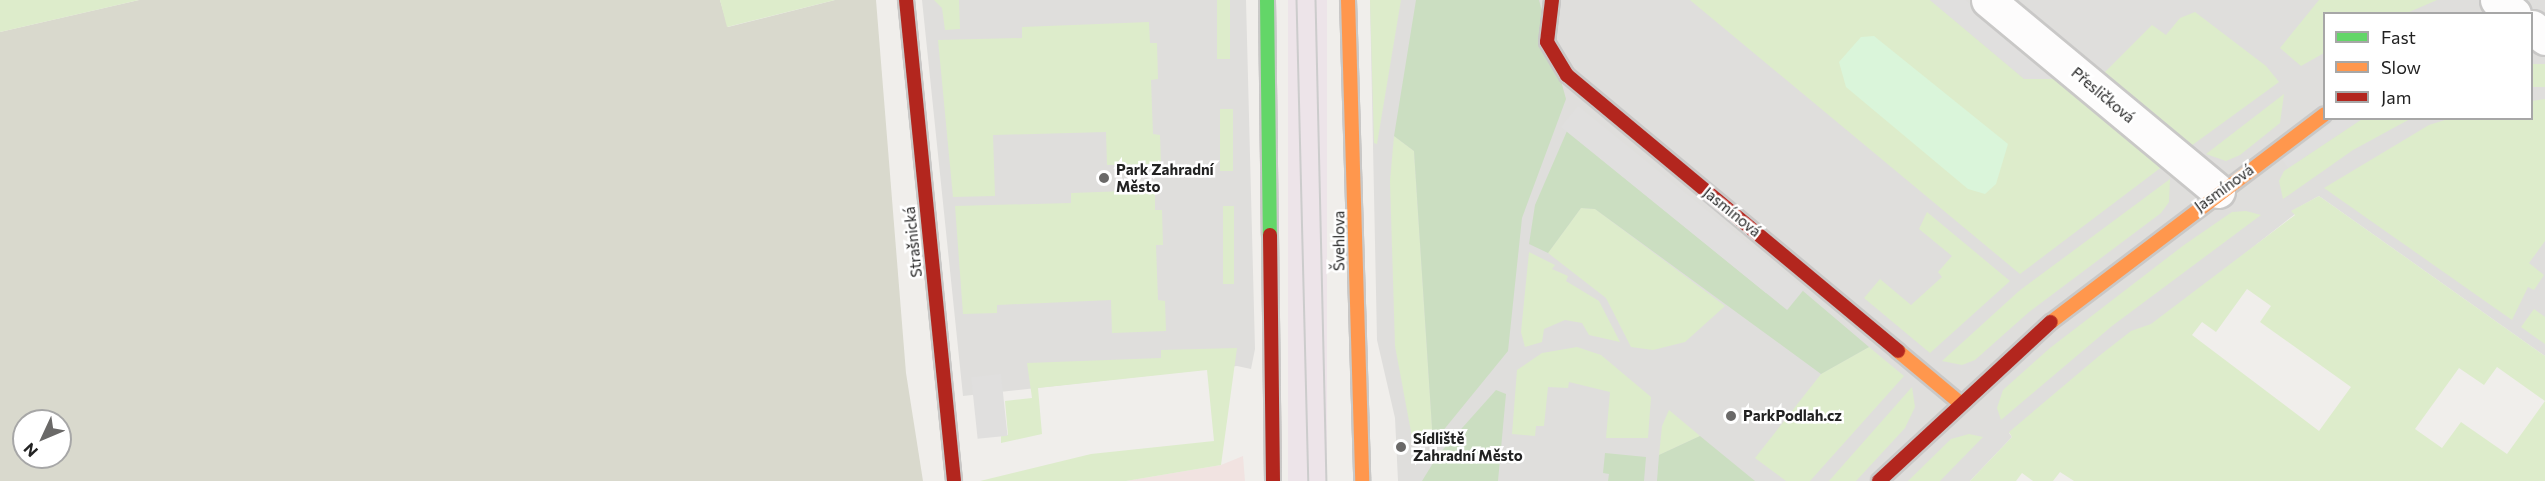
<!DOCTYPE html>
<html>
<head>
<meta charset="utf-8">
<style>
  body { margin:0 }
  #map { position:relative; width:2545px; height:481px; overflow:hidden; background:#f0eeeb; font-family:Commissioner,sans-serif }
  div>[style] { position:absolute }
  .residential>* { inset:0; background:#dfdedc }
  .commercial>* { inset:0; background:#f1e3e1 }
  .industrial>* { inset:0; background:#ede4e9; transform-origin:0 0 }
  .construction>* { inset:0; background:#d9d9cd }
  .grass>* { inset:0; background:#ddeccb; transform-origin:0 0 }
  .forest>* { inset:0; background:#cbdec1 }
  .park>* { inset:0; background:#daf5da }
  .parking>* { inset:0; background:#e0dfde; transform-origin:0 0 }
  .roads { filter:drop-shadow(2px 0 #c9c8c7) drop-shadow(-2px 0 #c9c8c7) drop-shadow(0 2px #c9c8c7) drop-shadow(0 -2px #c9c8c7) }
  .street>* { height:33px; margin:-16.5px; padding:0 16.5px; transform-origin:16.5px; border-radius:16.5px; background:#fdfcfc }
  .fast>* { height:14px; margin:-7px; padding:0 7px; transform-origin:7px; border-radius:7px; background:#63d668 }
  .slow>* { height:14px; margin:-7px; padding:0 7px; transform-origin:7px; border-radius:7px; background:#ff974d }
  .jam>* { height:14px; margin:-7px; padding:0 7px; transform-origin:7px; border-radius:7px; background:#b3261e }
  .tram>* { height:1.5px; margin:-0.75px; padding:0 0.75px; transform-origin:0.75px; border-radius:0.75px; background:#ccc }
  .dots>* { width:16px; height:16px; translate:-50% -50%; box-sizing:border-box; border:3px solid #fff; border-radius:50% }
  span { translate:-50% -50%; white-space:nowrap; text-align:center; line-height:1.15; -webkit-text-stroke:5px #fff; paint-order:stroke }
  .street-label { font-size:15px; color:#222 }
  .poi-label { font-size:15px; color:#222; font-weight:700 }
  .left { translate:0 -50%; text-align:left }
  .legend { position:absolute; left:2323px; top:12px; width:210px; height:108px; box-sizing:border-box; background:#fff; border:2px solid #a7a7a7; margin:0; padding:8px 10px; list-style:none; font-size:18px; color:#222 }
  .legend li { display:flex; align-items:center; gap:12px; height:30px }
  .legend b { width:30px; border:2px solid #a7a7a7 }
  .north { position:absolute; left:12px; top:409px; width:60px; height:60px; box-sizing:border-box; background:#fff; border:2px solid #a7a7a7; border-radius:50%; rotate:226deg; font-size:16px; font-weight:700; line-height:24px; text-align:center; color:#222 }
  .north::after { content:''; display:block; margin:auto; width:21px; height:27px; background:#6a6968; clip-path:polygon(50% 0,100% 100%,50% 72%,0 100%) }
</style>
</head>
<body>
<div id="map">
  <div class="residential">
    <div style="clip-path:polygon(922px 0,1246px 0,1255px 349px,1251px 369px,1237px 366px,963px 396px)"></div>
    <div style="clip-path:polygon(evenodd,1370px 0,2545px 0,2545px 356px,2319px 196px,2292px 211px,2295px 214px,2147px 331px,2009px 433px,2012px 437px,1970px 481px,1398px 481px,1395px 418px,1377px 340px,1370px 0,2324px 14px,2532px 14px,2532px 118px,2324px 118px,2324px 14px)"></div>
  </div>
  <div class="commercial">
    <div style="clip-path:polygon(1243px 456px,1245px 481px,1126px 481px,1221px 465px)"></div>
  </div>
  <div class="industrial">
    <div style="left:1288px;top:0;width:39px;height:481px"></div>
  </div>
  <div class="construction">
    <div style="clip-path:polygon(evenodd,139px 0,720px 0,728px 27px,835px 0,876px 0,906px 373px,923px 481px,0 481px,0 32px,139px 0,24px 421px,60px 421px,60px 457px,24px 457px,24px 421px)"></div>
  </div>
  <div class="grass">
    <div style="clip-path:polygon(0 0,139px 0,0 32px)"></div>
    <div style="clip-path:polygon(720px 0,835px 0,727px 27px)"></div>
    <div style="clip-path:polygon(934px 0,959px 0,960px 29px,945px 30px,942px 8px)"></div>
    <div style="left:1217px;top:0;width:13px;height:59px"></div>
    <div style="clip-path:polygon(1370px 0,1401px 0,1377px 144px,1374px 143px)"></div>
    <div style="clip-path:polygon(1690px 0,1930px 0,2024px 79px,2060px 79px,2163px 166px,2020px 274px)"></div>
    <div style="clip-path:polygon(2319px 0,2437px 0,2407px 13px,2324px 14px,2324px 53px,2301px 66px,2280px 48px)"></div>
    <div style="clip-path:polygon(2195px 12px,2266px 66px,2279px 82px,2191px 146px,2104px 73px,2152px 25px,2166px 35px,2180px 18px)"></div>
    <div style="clip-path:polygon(1149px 22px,1150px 43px,1157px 43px,1158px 79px,1151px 80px,1153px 134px,1160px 135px,1161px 164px,1107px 165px,1106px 132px,993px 135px,995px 196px,953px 197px,938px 40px,1022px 38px,1022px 27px)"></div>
    <div style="left:2545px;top:64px;width:23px;height:13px;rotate:90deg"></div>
    <div style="clip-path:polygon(2284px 94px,2280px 123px,2240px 155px,2226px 161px,2206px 154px)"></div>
    <div style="clip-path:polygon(2545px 99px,2545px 241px,2529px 263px,2544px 275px,2534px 290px,2528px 287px,2512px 320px,2324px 188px,2429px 125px,2448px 119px,2532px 118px,2532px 101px)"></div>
    <div style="left:1220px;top:109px;width:13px;height:62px"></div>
    <div style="clip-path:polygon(2362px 119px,2410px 119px,2353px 150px,2283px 199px,2279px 181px,2284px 171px)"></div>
    <div style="clip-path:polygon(1394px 136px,1414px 151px,1433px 443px,1427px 446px,1416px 445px,1412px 437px,1395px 346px,1390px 181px)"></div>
    <div style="clip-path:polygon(2170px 179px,2169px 202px,2161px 213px,2029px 312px,1975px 360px,1962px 365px,1942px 361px,2019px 291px)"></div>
    <div style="clip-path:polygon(1155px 190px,1155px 210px,1162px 210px,1163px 245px,1156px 245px,1158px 300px,1165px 301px,1166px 331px,1112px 333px,1111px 300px,997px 305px,997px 313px,963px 314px,955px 206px,1071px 203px,1071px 193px)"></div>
    <div style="clip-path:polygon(evenodd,2319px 196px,2545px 356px,2545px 481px,2074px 481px,2060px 472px,2053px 481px,2033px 481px,2022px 473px,2016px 481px,1970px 481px,2012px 437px,2009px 432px,2099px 356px,2131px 331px,2151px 324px,2295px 215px,2291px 211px,2319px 196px,2247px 289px,2271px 306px,2260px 322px,2351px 387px,2319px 431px,2192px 335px,2202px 322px,2216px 332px,2247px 289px,2319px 196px,2497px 367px,2545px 401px,2507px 454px,2461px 422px,2442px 448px,2415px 429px,2459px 368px,2484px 385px,2497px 367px)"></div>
    <div style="left:1223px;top:206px;width:11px;height:78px"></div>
    <div style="clip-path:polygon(1581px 208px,1595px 209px,1725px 306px,1685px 342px,1653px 350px,1631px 347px,1606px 298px,1548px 253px)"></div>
    <div style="clip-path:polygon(2246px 211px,2261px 215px,2112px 326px,2001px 420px,1997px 408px,2003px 390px,2050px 348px,2184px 245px,2232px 212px)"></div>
    <div style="clip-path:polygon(1927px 212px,2010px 281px,1930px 353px,1864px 298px,1880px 279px,1911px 305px,1942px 277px,1938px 272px,1952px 256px,1919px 229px)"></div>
    <div style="clip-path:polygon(1529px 252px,1555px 265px,1552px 269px,1568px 276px,1566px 281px,1599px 301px,1620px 342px,1589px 335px,1582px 323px,1565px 320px,1544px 329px,1542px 342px,1525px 347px,1521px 332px)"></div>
    <div style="clip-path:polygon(2534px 309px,2545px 317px,2545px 344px,2521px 327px)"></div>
    <div style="clip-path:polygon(1577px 347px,1601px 355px,1651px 397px,1648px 438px,1606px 438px,1610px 392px,1569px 382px,1568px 388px,1548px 387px,1544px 426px,1536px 426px,1535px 436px,1512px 434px,1517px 370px,1542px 353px)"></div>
    <div style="clip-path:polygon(1869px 347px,1904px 376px,1810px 481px,1786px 481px,1755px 458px,1821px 374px)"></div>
    <div style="clip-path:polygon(1237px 348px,1221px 465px,1126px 481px,980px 481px,1091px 454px,1214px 441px,1207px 370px,1038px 388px,1042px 434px,1001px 443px,1001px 436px,1008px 435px,1005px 401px,1032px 398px,1027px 363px,1161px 358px,1161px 350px)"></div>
    <div style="clip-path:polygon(1912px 387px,1915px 407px,1905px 428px,1856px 481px,1829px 481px)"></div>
    <div style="clip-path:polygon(1669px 410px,1700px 436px,1659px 455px,1662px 426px)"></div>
    <div style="clip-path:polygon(1969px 434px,1983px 437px,1940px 481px,1908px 481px,1951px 439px)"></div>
  </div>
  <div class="forest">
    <div style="clip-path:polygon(1416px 0,1539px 0,1566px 99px,1522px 218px,1508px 351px,1433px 443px,1414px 151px,1394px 136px)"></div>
    <div style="clip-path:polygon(1567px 131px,1766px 293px,1803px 291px,1869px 347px,1821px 374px,1595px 209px,1581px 208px,1548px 253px,1529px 244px,1535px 205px)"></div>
    <div style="clip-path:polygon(1496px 390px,1506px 394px,1498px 481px,1422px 481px,1438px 455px)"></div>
    <div style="clip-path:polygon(1700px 436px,1755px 481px,1657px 481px,1659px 455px)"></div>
    <div style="clip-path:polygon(1605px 453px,1646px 457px,1644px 481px,1608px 481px,1609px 474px,1603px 473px)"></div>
  </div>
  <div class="park">
    <div style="clip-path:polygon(1874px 36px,2008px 144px,1996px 184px,1985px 194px,1968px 189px,1846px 87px,1839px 62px,1861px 37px)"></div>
  </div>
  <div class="parking">
    <div style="clip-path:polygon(1930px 0,1965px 0,2060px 79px,2025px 79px)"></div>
    <div style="left:1578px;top:106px;width:291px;height:27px;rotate:39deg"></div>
    <div style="clip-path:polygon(2338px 119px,2362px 119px,2288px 168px,2282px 159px)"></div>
    <div style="left:1001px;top:374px;width:62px;height:30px;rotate:84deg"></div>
  </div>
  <div class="roads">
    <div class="street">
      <div style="left:1988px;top:0;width:299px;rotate:39.7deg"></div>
      <div style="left:2497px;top:0;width:22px;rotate:39deg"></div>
      <div style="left:2532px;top:27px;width:17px;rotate:40deg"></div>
    </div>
    <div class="fast">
      <div style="left:1267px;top:0;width:235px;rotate:89.3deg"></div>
    </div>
    <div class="slow">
      <div style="left:1348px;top:0;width:481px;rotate:88.3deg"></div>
      <div style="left:2051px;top:322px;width:343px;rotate:-37.2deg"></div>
      <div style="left:1898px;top:351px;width:80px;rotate:39.9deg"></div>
    </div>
    <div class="jam">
      <div style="left:906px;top:0;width:483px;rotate:84.3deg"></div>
      <div style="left:1552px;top:0;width:42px;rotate:96.8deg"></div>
      <div style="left:1547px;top:42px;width:39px;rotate:59deg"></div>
      <div style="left:1567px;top:75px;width:431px;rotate:39.8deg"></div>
      <div style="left:1270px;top:235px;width:246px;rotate:89.3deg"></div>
      <div style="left:1879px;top:481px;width:234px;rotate:-42.8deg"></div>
    </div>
  </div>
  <div class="tram">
    <div style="left:1297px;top:0;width:481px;rotate:88.6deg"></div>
    <div style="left:1316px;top:0;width:481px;rotate:88.7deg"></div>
  </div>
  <div class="dots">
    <div style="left:1104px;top:178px;background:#6a6968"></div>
    <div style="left:1731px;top:416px;background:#6a6968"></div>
    <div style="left:1401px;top:447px;background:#6a6968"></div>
  </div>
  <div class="street-label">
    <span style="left:2103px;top:95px;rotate:40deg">Přesličková</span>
    <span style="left:2224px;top:188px;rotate:-36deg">Jasmínová</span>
    <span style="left:1732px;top:212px;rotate:39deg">Jasmínová</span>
    <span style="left:1339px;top:241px;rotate:-90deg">Švehlova</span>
    <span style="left:913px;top:242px;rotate:-96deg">Strašnická</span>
  </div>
  <div class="poi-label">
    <span class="left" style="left:1116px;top:178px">Park Zahradní<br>Město</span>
    <span class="left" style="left:1743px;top:416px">ParkPodlah.cz</span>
    <span class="left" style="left:1413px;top:447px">Sídliště<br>Zahradní Město</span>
  </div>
  <ul class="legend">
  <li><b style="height:8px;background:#63d668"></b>Fast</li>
  <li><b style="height:8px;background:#ff974d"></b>Slow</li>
  <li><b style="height:8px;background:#b3261e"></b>Jam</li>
  </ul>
  <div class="north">N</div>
</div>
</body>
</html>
